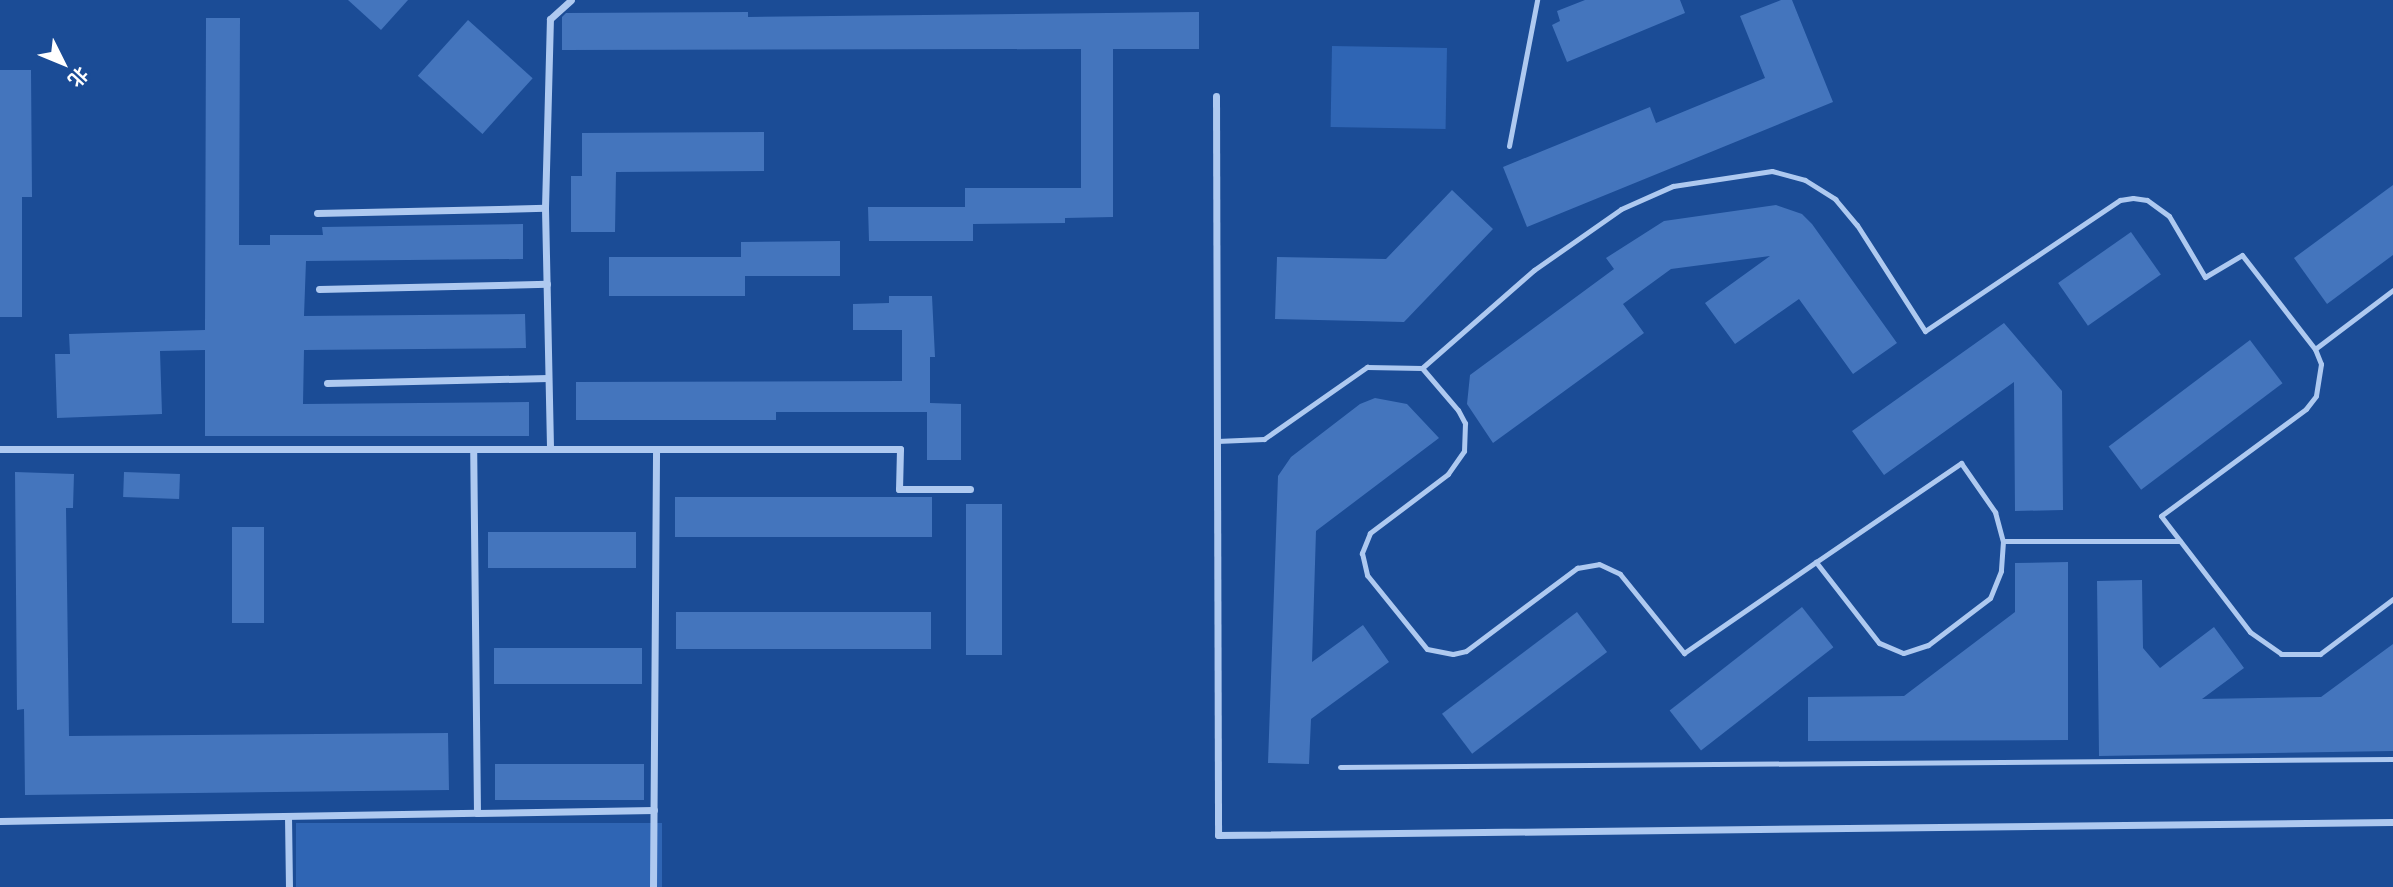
<!DOCTYPE html>
<html>
<head>
<meta charset="utf-8">
<style>
  body { margin:0 }
  #map { position:relative; width:2393px; height:887px; overflow:hidden; background:#1b4c96; font-family:Raleway,"Noto Sans SC",sans-serif }
  div>[style] { position:absolute }
  .green>* { inset:0; background:#2f65b4; transform-origin:0 0 }
  .building>* { inset:0; background:#4475bd; transform-origin:0 0 }
  .service>* { height:5px; margin:-2.5px; padding:0 2.5px; transform-origin:2.5px; border-radius:2.5px; background:#aec9f0 }
  .minor>* { height:7px; margin:-3.5px; padding:0 3.5px; transform-origin:3.5px; border-radius:3.5px; background:#aec9f0 }
  span { translate:-50% -50%; white-space:nowrap; text-align:center; line-height:1.15; -webkit-text-stroke:5px #1b4c96; paint-order:stroke }
  .north { position:absolute; left:28px; top:28px; width:70px; height:70px; -webkit-text-stroke:5px #1b4c96; paint-order:stroke; rotate:133deg; font-size:19px; font-weight:700; line-height:28px; text-align:center; color:#fff }
  .north::after { content:''; display:block; margin:auto; width:24px; height:32px; background:#fff; clip-path:polygon(50% 0,100% 100%,50% 72%,0 100%) }
</style>
</head>
<body>
<div id="map">
  <div class="green">
    <div style="left:1332px;top:46px;width:115px;height:81px;rotate:1deg"></div>
    <div style="left:662px;top:823px;width:64px;height:366px;rotate:90deg"></div>
  </div>
  <div class="building">
    <div style="clip-path:polygon(348px 0,408px 0,381px 30px)"></div>
    <div style="clip-path:polygon(1585px 0,1680px 0,1685px 13px,1567px 62px,1552px 25px,1560px 21px,1557px 11px)"></div>
    <div style="clip-path:polygon(1781px 0,1792px 0,1833px 102px,1527px 227px,1503px 167px,1650px 107px,1656px 123px,1765px 78px,1740px 16px)"></div>
    <div style="clip-path:polygon(748px 12px,748px 17px,1199px 12px,1199px 49px,1113px 49px,1113px 217px,1065px 218px,1065px 223px,973px 224px,973px 241px,869px 241px,868px 207px,965px 207px,965px 188px,1081px 188px,1081px 49px,562px 50px,562px 17px,566px 13px)"></div>
    <div style="clip-path:polygon(206px 18px,240px 18px,239px 245px,270px 245px,270px 235px,323px 235px,322px 227px,523px 224px,523px 259px,306px 261px,304px 316px,525px 314px,526px 348px,304px 350px,303px 404px,529px 402px,529px 436px,205px 436px,205px 350px,160px 351px,162px 414px,57px 418px,55px 354px,70px 354px,69px 334px,205px 330px)"></div>
    <div style="left:468px;top:20px;width:87px;height:75px;rotate:42deg"></div>
    <div style="clip-path:polygon(0 70px,31px 70px,32px 197px,22px 197px,22px 317px,0 317px)"></div>
    <div style="clip-path:polygon(764px 132px,764px 171px,616px 172px,615px 232px,571px 232px,571px 176px,582px 176px,582px 133px)"></div>
    <div style="clip-path:polygon(2393px 185px,2393px 255px,2327px 304px,2294px 258px)"></div>
    <div style="clip-path:polygon(1452px 190px,1493px 229px,1404px 322px,1275px 319px,1277px 257px,1386px 259px)"></div>
    <div style="clip-path:polygon(1776px 205px,1802px 214px,1812px 224px,1897px 343px,1853px 374px,1799px 299px,1735px 344px,1705px 303px,1770px 256px,1671px 269px,1623px 304px,1644px 333px,1493px 443px,1467px 404px,1470px 375px,1614px 269px,1606px 258px,1664px 221px)"></div>
    <div style="left:2131px;top:232px;width:52px;height:89px;rotate:55deg"></div>
    <div style="clip-path:polygon(840px 241px,840px 276px,745px 276px,745px 296px,609px 296px,609px 257px,741px 257px,741px 242px)"></div>
    <div style="clip-path:polygon(889px 296px,932px 296px,935px 357px,930px 357px,930px 403px,961px 404px,961px 460px,927px 460px,927px 412px,776px 412px,776px 420px,576px 420px,576px 382px,902px 381px,902px 330px,853px 330px,853px 304px,889px 303px)"></div>
    <div style="clip-path:polygon(2004px 323px,2062px 391px,2063px 510px,2015px 511px,2014px 382px,1884px 475px,1852px 431px)"></div>
    <div style="left:2250px;top:340px;width:54px;height:177px;rotate:53deg"></div>
    <div style="clip-path:polygon(1375px 398px,1407px 404px,1439px 438px,1316px 531px,1312px 662px,1363px 625px,1389px 662px,1311px 719px,1309px 764px,1268px 763px,1278px 476px,1291px 457px,1360px 404px)"></div>
    <div style="clip-path:polygon(15px 472px,74px 474px,73px 508px,66px 508px,69px 736px,448px 733px,449px 790px,25px 795px,24px 709px,17px 710px)"></div>
    <div style="left:124px;top:472px;width:56px;height:25px;rotate:2deg"></div>
    <div style="left:675px;top:497px;width:257px;height:40px"></div>
    <div style="left:1002px;top:504px;width:151px;height:36px;rotate:90deg"></div>
    <div style="left:232px;top:527px;width:32px;height:96px"></div>
    <div style="left:636px;top:532px;width:36px;height:148px;rotate:90deg"></div>
    <div style="clip-path:polygon(2068px 562px,2068px 740px,1808px 741px,1808px 697px,1904px 696px,2015px 612px,2015px 563px)"></div>
    <div style="clip-path:polygon(2142px 580px,2143px 648px,2160px 668px,2214px 627px,2244px 668px,2202px 699px,2321px 697px,2393px 644px,2393px 751px,2099px 756px,2097px 581px)"></div>
    <div style="left:1802px;top:607px;width:51px;height:168px;rotate:52deg"></div>
    <div style="left:931px;top:612px;width:37px;height:255px;rotate:90deg"></div>
    <div style="left:1577px;top:612px;width:50px;height:169px;rotate:53deg"></div>
    <div style="left:642px;top:648px;width:36px;height:148px;rotate:90deg"></div>
    <div style="left:644px;top:764px;width:36px;height:149px;rotate:90deg"></div>
  </div>
  <div class="service">
    <div style="left:1509px;top:146px;width:149px;rotate:-79.1deg"></div>
    <div style="left:2315px;top:349px;width:98px;rotate:-37.1deg"></div>
    <div style="left:1422px;top:368px;width:55px;rotate:49.4deg"></div>
    <div style="left:1458px;top:410px;width:15px;rotate:62deg"></div>
    <div style="left:1465px;top:423px;width:28px;rotate:92deg"></div>
    <div style="left:1464px;top:451px;width:28px;rotate:125deg"></div>
    <div style="left:1448px;top:474px;width:98px;rotate:142.9deg"></div>
    <div style="left:1370px;top:533px;width:22px;rotate:112deg"></div>
    <div style="left:1362px;top:553px;width:23px;rotate:77deg"></div>
    <div style="left:1367px;top:575px;width:95px;rotate:51deg"></div>
    <div style="left:1427px;top:649px;width:26px;rotate:11deg"></div>
    <div style="left:1453px;top:654px;width:13px;rotate:-13deg"></div>
    <div style="left:1466px;top:651px;width:139px;rotate:-36.8deg"></div>
    <div style="left:1577px;top:568px;width:22px;rotate:-10deg"></div>
    <div style="left:1599px;top:564px;width:23px;rotate:25deg"></div>
    <div style="left:1620px;top:574px;width:102px;rotate:51deg"></div>
    <div style="left:1684px;top:653px;width:160px;rotate:-34.6deg"></div>
    <div style="left:1816px;top:562px;width:176px;rotate:-34.3deg"></div>
    <div style="left:1961px;top:463px;width:60px;rotate:55.2deg"></div>
    <div style="left:1995px;top:512px;width:30px;rotate:75deg"></div>
    <div style="left:2003px;top:541px;width:30px;rotate:94deg"></div>
    <div style="left:2001px;top:571px;width:29px;rotate:112deg"></div>
    <div style="left:1990px;top:598px;width:78px;rotate:142.8deg"></div>
    <div style="left:1928px;top:645px;width:26px;rotate:162deg"></div>
    <div style="left:1903px;top:653px;width:26px;rotate:-157deg"></div>
    <div style="left:1879px;top:643px;width:103px;rotate:-127.9deg"></div>
    <div style="left:1217px;top:441px;width:47px;rotate:-2.4deg"></div>
    <div style="left:1264px;top:439px;width:126px;rotate:-35deg"></div>
    <div style="left:1367px;top:367px;width:55px;rotate:1deg"></div>
    <div style="left:1422px;top:368px;width:149px;rotate:-41.2deg"></div>
    <div style="left:1534px;top:270px;width:106px;rotate:-35deg"></div>
    <div style="left:1621px;top:209px;width:57px;rotate:-23.9deg"></div>
    <div style="left:1673px;top:186px;width:100px;rotate:-8.6deg"></div>
    <div style="left:1772px;top:171px;width:34px;rotate:15deg"></div>
    <div style="left:1805px;top:180px;width:36px;rotate:32deg"></div>
    <div style="left:1835px;top:199px;width:34px;rotate:50deg"></div>
    <div style="left:1857px;top:225px;width:126px;rotate:57.3deg"></div>
    <div style="left:1925px;top:331px;width:235px;rotate:-33.9deg"></div>
    <div style="left:2120px;top:200px;width:13px;rotate:-9deg"></div>
    <div style="left:2133px;top:198px;width:14px;rotate:8deg"></div>
    <div style="left:2147px;top:200px;width:27px;rotate:36deg"></div>
    <div style="left:2169px;top:216px;width:71px;rotate:59.5deg"></div>
    <div style="left:2205px;top:277px;width:43px;rotate:-30.7deg"></div>
    <div style="left:2242px;top:255px;width:119px;rotate:52.2deg"></div>
    <div style="left:2315px;top:349px;width:16px;rotate:68deg"></div>
    <div style="left:2321px;top:364px;width:32px;rotate:99deg"></div>
    <div style="left:2316px;top:396px;width:16px;rotate:128deg"></div>
    <div style="left:2306px;top:409px;width:180px;rotate:143.6deg"></div>
    <div style="left:2161px;top:516px;width:146px;rotate:52.5deg"></div>
    <div style="left:2250px;top:632px;width:38px;rotate:35deg"></div>
    <div style="left:2281px;top:654px;width:39px"></div>
    <div style="left:2320px;top:654px;width:91px;rotate:-37deg"></div>
    <div style="left:2003px;top:541px;width:177px"></div>
    <div style="left:1340px;top:767px;width:1053px;rotate:-0.44deg"></div>
  </div>
  <div class="minor">
    <div style="left:1216px;top:96px;width:739px;rotate:89.84deg"></div>
    <div style="left:1218px;top:835px;width:1175px;rotate:-0.63deg"></div>
    <div style="left:545px;top:208px;width:189px;rotate:-88.5deg"></div>
    <div style="left:550px;top:19px;width:28px;rotate:-42deg"></div>
    <div style="left:317px;top:213px;width:228px;rotate:-1.3deg"></div>
    <div style="left:545px;top:208px;width:241px;rotate:88.8deg"></div>
    <div style="left:319px;top:289px;width:228px;rotate:-1.3deg"></div>
    <div style="left:327px;top:383px;width:221px;rotate:-1.3deg"></div>
    <div style="left:0;top:449px;width:900px"></div>
    <div style="left:900px;top:449px;width:40px;rotate:91.4deg"></div>
    <div style="left:899px;top:489px;width:71px"></div>
    <div style="left:477px;top:813px;width:177px;rotate:-1deg"></div>
    <div style="left:288px;top:816px;width:71px;rotate:89.2deg"></div>
    <div style="left:0;top:821px;width:477px;rotate:-1deg"></div>
    <div style="left:477px;top:813px;width:364px;rotate:-90.6deg"></div>
    <div style="left:653px;top:887px;width:437px;rotate:-89.6deg"></div>
  </div>
  <div class="north">北</div>
</div>
</body>
</html>
